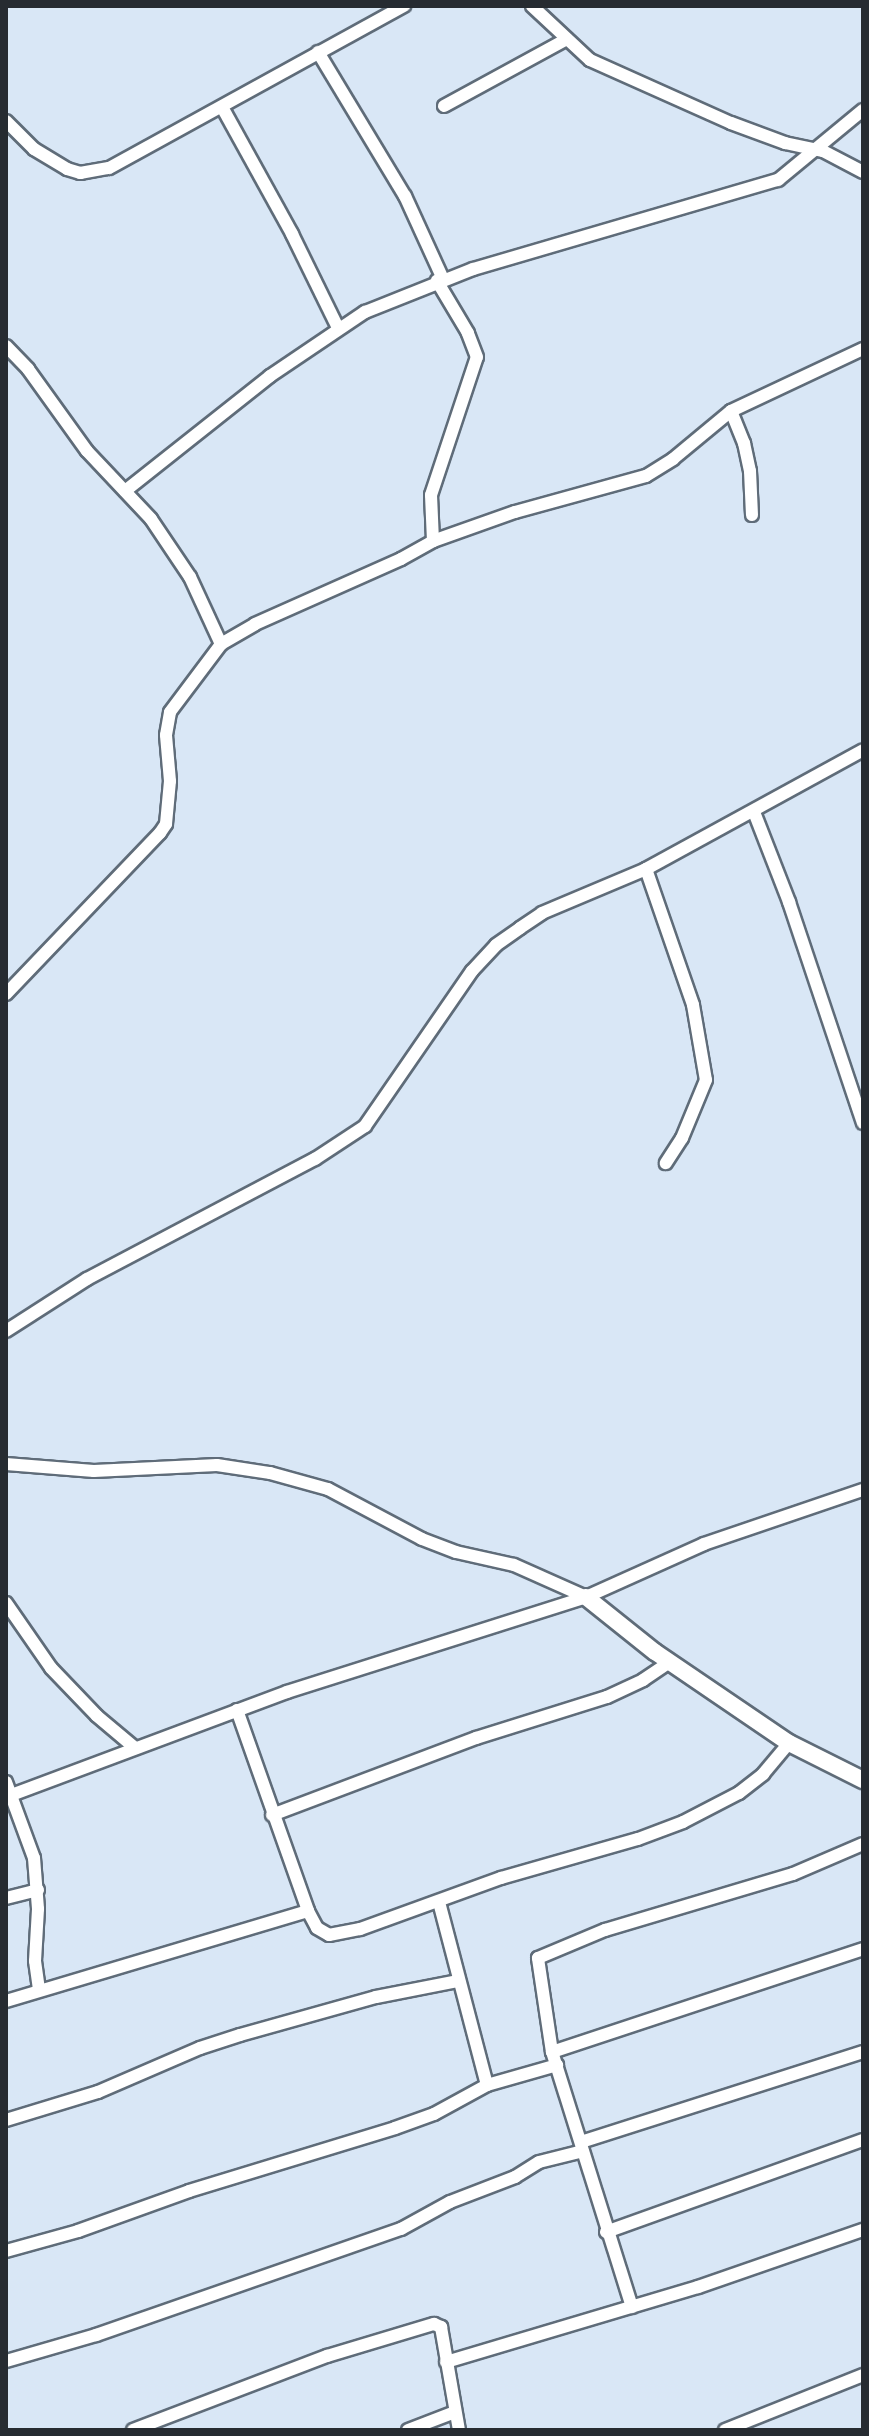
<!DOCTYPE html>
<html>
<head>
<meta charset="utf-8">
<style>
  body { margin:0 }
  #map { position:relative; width:869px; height:2436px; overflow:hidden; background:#d9e7f6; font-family:Literata,serif }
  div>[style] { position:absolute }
  .roads { filter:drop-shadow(2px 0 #5f6c79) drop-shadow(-2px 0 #5f6c79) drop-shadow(0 2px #5f6c79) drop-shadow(0 -2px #5f6c79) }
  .minor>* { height:12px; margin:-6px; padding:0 6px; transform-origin:6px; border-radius:6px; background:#fff }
  .tertiary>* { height:16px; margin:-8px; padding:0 8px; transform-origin:8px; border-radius:8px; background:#fff }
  span { translate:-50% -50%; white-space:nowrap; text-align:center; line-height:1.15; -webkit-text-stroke:8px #ebf4fd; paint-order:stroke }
  .frame { position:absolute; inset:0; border:8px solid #262b31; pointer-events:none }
</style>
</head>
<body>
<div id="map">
  <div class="roads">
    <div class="minor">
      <div style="left:532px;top:6px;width:79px;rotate:43deg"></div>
      <div style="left:590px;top:60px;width:154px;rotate:24.1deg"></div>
      <div style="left:731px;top:123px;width:58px;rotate:20.3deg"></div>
      <div style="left:785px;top:143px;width:39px;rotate:12deg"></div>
      <div style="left:823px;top:151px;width:45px;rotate:27.7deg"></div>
      <div style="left:318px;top:52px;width:168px;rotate:58.9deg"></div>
      <div style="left:405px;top:196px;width:91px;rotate:65.4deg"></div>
      <div style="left:444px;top:106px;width:140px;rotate:-28.6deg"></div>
      <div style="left:222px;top:107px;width:145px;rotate:61.1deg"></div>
      <div style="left:292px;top:234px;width:105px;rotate:63.9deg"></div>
      <div style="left:6px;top:121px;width:40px;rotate:45deg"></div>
      <div style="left:34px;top:149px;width:39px;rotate:31deg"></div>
      <div style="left:67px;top:169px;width:14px;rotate:17deg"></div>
      <div style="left:80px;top:173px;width:29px;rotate:-10deg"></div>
      <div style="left:109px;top:168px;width:337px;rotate:-28.8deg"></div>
      <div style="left:6px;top:346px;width:32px;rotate:46deg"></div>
      <div style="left:28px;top:369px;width:101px;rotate:54.3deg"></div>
      <div style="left:87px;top:451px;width:93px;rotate:46.7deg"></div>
      <div style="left:151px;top:519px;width:70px;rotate:56.1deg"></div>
      <div style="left:190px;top:577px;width:74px;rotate:65.2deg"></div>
      <div style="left:731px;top:411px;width:35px;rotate:68deg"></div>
      <div style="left:744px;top:443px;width:29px;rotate:78deg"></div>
      <div style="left:750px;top:471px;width:44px;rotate:87.4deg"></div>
      <div style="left:125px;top:491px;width:185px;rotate:-38.4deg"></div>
      <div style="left:270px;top:376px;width:115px;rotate:-34deg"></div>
      <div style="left:365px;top:312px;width:116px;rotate:-21.7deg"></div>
      <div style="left:473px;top:269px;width:318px;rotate:-16.3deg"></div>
      <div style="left:778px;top:180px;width:110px;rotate:-39.5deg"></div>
      <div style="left:433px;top:541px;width:46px;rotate:-92.5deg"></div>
      <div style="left:431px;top:495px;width:145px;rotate:-71.6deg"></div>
      <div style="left:477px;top:357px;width:26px;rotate:-111deg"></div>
      <div style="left:468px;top:333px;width:61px;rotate:-120.8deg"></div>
      <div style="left:754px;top:812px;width:97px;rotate:68.7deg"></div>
      <div style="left:789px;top:902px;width:233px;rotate:71.5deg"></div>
      <div style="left:646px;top:869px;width:144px;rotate:70.9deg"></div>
      <div style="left:693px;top:1005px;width:76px;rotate:80.2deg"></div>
      <div style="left:706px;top:1080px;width:63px;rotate:112.5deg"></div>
      <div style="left:682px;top:1138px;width:30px;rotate:123deg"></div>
      <div style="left:6px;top:994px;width:223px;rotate:-46.3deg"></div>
      <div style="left:160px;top:833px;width:11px;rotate:-56deg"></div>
      <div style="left:166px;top:824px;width:43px;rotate:-84.7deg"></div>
      <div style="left:170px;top:781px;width:46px;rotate:-95deg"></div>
      <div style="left:166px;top:735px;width:23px;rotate:-80deg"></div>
      <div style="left:170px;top:712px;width:85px;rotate:-53.1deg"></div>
      <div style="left:221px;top:644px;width:39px;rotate:-30deg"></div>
      <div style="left:255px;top:624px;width:160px;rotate:-24deg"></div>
      <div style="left:401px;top:559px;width:37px;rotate:-29deg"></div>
      <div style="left:433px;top:541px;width:87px;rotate:-19.5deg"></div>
      <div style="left:515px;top:512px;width:136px;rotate:-15.4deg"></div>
      <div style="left:646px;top:476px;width:32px;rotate:-32deg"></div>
      <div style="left:673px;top:459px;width:75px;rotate:-39.6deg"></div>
      <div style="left:731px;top:411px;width:146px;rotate:-25.2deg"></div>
      <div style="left:6px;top:1331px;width:96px;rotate:-32.7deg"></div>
      <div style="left:87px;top:1279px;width:258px;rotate:-27.8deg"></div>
      <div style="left:315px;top:1159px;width:60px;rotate:-33.4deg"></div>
      <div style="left:365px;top:1126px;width:188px;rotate:-55.4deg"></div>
      <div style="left:472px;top:971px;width:35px;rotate:-47deg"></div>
      <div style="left:496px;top:945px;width:29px;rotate:-35deg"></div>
      <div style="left:520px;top:928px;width:27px;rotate:-34deg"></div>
      <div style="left:542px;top:913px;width:113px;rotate:-22.9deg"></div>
      <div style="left:646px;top:869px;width:247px;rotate:-28.7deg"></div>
      <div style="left:6px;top:1464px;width:88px;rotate:4.5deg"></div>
      <div style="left:94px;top:1471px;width:123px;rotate:-2.8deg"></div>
      <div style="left:217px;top:1465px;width:54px;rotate:8.6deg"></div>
      <div style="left:270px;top:1473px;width:60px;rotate:15.4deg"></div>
      <div style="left:328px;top:1489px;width:106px;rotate:28deg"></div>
      <div style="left:422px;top:1539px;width:36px;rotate:21deg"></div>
      <div style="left:456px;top:1552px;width:59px;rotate:12.6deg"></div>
      <div style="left:514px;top:1565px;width:79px;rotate:24deg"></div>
      <div style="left:6px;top:1603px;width:79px;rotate:55.3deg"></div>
      <div style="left:51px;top:1668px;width:66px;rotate:46.2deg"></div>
      <div style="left:97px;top:1716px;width:50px;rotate:40.1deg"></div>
      <div style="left:237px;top:1710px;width:213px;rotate:70.5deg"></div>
      <div style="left:308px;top:1911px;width:19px;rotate:62deg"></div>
      <div style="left:317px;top:1928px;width:14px;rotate:30deg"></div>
      <div style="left:329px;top:1935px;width:32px;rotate:-11deg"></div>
      <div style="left:360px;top:1929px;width:150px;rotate:-19.9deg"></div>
      <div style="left:501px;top:1878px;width:142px;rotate:-15.9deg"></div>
      <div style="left:638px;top:1839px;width:48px;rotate:-20.7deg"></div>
      <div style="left:683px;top:1822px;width:63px;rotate:-27.4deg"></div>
      <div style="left:739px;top:1793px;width:31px;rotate:-38deg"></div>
      <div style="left:763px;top:1774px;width:40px;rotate:-50deg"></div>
      <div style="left:6px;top:1782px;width:81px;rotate:69.8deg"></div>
      <div style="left:34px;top:1858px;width:51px;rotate:85.5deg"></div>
      <div style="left:38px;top:1909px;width:52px;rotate:93.3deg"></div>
      <div style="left:35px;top:1961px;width:29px;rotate:82deg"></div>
      <div style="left:6px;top:1797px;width:300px;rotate:-20.5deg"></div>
      <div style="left:287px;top:1692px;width:314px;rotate:-17.6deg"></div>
      <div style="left:586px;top:1597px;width:129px;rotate:-24.2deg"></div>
      <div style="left:704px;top:1544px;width:168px;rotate:-18.8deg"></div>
      <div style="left:272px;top:1815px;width:218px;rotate:-20.7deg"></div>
      <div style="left:476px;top:1738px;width:137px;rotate:-17.4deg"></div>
      <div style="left:607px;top:1697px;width:40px;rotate:-25deg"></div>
      <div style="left:643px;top:1680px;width:32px;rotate:-34deg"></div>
      <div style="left:6px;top:1898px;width:33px;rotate:-14deg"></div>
      <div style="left:439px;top:1902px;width:189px;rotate:75.3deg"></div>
      <div style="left:6px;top:2001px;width:315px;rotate:-16.6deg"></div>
      <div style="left:552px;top:2052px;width:328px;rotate:-18.3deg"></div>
      <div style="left:6px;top:2120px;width:96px;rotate:-16.9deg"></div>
      <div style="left:98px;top:2092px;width:111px;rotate:-23.3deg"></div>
      <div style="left:200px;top:2048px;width:42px;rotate:-18deg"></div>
      <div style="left:240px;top:2035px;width:141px;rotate:-15.6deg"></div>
      <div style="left:376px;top:1997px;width:84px;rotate:-11deg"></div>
      <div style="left:581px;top:2142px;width:296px;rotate:-17.7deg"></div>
      <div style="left:606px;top:2232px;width:273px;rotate:-19.7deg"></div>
      <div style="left:6px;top:2251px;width:75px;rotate:-15.5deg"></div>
      <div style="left:78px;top:2231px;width:118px;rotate:-19.8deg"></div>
      <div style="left:189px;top:2191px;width:215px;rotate:-17deg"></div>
      <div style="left:395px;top:2128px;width:41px;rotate:-19.7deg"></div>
      <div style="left:434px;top:2114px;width:60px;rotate:-28.7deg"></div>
      <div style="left:487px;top:2085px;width:73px;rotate:-15.9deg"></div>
      <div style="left:632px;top:2307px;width:267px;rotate:-107.4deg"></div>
      <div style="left:552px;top:2052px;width:95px;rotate:-98.5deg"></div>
      <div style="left:538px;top:1958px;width:73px;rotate:-22.7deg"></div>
      <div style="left:605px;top:1930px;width:196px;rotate:-16.6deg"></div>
      <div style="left:793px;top:1874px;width:76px;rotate:-23.2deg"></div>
      <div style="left:6px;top:2361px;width:94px;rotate:-16.1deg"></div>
      <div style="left:96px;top:2335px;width:323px;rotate:-19.2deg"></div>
      <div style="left:401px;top:2229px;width:56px;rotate:-28.9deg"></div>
      <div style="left:450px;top:2202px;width:70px;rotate:-21deg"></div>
      <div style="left:515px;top:2177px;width:28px;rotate:-32deg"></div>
      <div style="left:539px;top:2162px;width:45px;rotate:-14deg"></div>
      <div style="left:446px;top:2362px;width:263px;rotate:-16.6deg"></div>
      <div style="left:698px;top:2287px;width:175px;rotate:-19.1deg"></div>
      <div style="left:133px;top:2430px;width:208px;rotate:-20.9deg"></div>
      <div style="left:327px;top:2356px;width:112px;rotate:-16.7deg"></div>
      <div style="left:434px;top:2324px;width:8px;rotate:23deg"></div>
      <div style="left:441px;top:2327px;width:105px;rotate:80.1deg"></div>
      <div style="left:408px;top:2430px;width:50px;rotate:-21deg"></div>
      <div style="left:725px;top:2430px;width:149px;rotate:-21.7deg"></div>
    </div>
    <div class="tertiary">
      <div style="left:586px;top:1597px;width:88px;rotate:38.6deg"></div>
      <div style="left:655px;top:1652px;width:162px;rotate:34.2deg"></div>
      <div style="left:789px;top:1743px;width:83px;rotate:26.6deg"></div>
    </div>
  </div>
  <div class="frame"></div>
</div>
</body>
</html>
